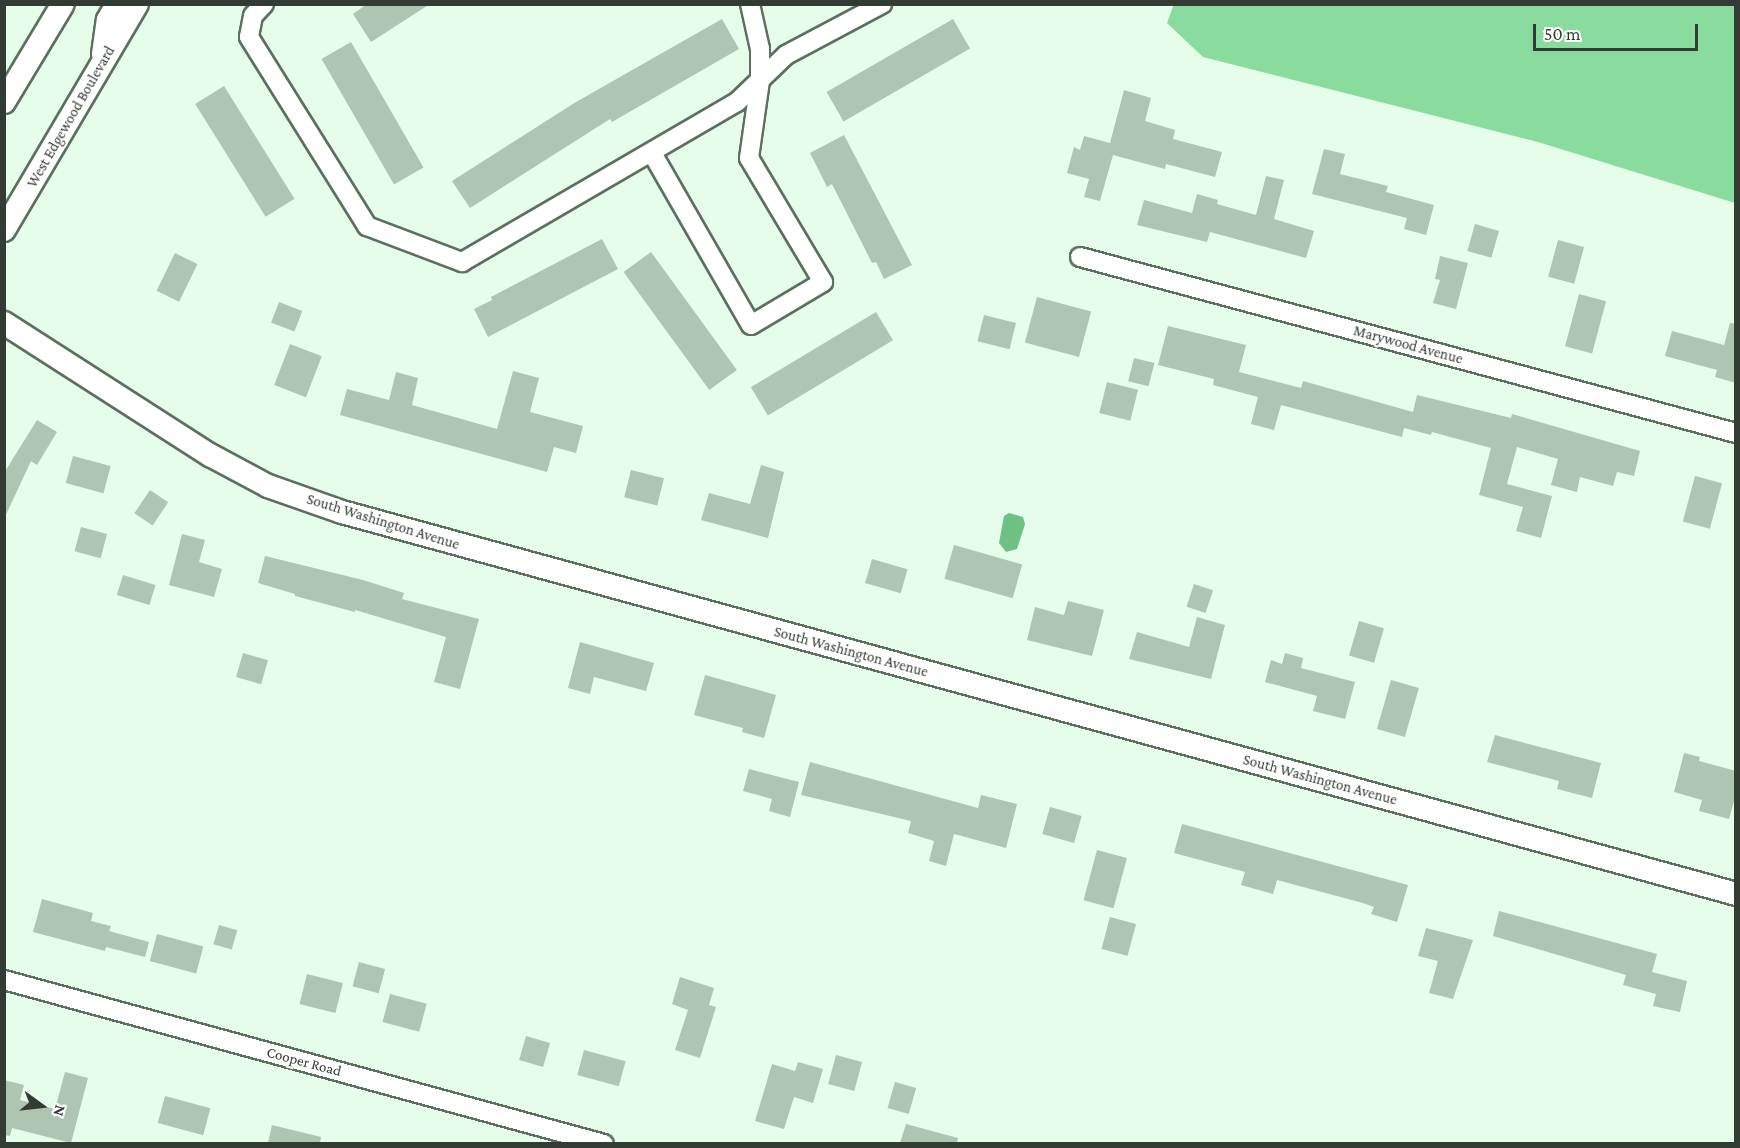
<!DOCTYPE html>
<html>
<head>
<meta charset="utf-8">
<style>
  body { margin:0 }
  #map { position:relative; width:1740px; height:1148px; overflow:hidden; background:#e5fde9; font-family:"Crimson Pro",serif }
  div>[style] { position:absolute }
  .forest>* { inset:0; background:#89dc9e }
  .water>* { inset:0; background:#6ec083 }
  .building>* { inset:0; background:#aec5b2; transform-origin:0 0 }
  .roads { filter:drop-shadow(2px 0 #5b705f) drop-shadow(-2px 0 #5b705f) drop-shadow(0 2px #5b705f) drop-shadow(0 -2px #5b705f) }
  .minor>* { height:18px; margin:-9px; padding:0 9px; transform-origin:9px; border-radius:9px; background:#fff }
  .tertiary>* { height:22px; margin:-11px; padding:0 11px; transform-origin:11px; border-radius:11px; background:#fff }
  span { translate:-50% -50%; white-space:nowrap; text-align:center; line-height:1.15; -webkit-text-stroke:4.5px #fff; paint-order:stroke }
  .street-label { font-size:15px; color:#333c34 }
  .frame { position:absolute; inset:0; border:6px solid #333c34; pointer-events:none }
  .north { position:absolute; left:12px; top:1076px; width:60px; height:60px; -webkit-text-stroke:4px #fff; paint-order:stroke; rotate:105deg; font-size:16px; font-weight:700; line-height:24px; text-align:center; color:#333c34 }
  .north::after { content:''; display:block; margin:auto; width:21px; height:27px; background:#333c34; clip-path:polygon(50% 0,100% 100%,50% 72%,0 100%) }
  .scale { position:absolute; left:1533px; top:24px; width:165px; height:27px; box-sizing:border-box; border:3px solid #333c34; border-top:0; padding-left:8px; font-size:18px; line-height:21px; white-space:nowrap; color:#333c34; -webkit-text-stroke:4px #fff; paint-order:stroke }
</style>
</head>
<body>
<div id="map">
  <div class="forest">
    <div style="clip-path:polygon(1174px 4px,1735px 5px,1735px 203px,1538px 142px,1203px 57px,1167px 23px)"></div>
  </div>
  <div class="water">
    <div style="clip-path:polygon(1009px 513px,1023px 517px,1025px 524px,1017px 549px,1006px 552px,999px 543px,1004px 516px)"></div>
  </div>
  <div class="building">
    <div style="clip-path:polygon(367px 4px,430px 4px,371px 42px,353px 14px)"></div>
    <div style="clip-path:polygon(722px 19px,739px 49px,612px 122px,610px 119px,470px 208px,452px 181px,576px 102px)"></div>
    <div style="left:953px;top:19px;width:34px;height:146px;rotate:60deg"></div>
    <div style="left:351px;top:42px;width:145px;height:34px;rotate:60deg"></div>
    <div style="left:224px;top:86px;width:133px;height:34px;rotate:58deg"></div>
    <div style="clip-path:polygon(1124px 90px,1151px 98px,1145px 121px,1175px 130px,1173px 139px,1222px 152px,1215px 177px,1166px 164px,1165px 169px,1113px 155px,1100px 201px,1084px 197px,1089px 179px,1067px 173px,1074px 147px,1080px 150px,1084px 136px,1110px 143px)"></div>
    <div style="clip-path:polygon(844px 135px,912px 265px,884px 279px,876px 262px,872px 263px,832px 184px,827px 187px,810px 153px)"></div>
    <div style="clip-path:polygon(1324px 149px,1345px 154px,1340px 174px,1388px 186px,1386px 192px,1434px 205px,1426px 235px,1404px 229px,1407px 218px,1312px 194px)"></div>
    <div style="clip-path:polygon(1266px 176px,1284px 180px,1274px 219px,1314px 231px,1306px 258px,1210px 232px,1207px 242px,1137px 225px,1144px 200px,1192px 213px,1197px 194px,1218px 200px,1217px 204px,1256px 215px)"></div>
    <div style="left:1475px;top:224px;width:25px;height:28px;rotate:16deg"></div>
    <div style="clip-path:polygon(602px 239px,618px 269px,488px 337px,474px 309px,492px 300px,491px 297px)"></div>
    <div style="left:1558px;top:240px;width:27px;height:38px;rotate:15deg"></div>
    <div style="left:651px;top:252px;width:146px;height:34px;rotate:54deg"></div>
    <div style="left:175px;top:253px;width:25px;height:42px;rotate:26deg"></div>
    <div style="clip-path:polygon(1440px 256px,1468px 263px,1456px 309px,1433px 303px,1440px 280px,1435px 279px)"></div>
    <div style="left:1579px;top:294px;width:28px;height:54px;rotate:15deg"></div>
    <div style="left:1037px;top:297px;width:56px;height:47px;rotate:15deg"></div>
    <div style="left:279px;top:302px;width:25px;height:22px;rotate:21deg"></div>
    <div style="left:876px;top:312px;width:33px;height:146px;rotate:59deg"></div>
    <div style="left:984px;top:315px;width:33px;height:27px;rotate:14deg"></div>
    <div style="clip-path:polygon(1730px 323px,1736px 324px,1736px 383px,1715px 377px,1717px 370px,1665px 356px,1672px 331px,1724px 345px)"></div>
    <div style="clip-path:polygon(1168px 326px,1246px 345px,1239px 372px,1301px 388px,1303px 381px,1413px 412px,1417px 395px,1511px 418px,1512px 414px,1640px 451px,1634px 476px,1617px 472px,1613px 486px,1580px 477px,1577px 492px,1551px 485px,1558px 459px,1517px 447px,1507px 484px,1552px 496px,1541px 538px,1516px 531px,1523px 507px,1479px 495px,1491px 448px,1432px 432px,1431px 435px,1404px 428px,1402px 437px,1281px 405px,1274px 430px,1251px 424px,1258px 397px,1213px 385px,1214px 379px,1158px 365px)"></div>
    <div style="left:290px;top:344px;width:34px;height:44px;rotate:21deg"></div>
    <div style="left:1134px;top:358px;width:21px;height:24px;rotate:14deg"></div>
    <div style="clip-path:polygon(513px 371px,539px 378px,530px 412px,583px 426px,576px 453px,554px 447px,547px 472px,340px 415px,347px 389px,389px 400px,396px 372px,418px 378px,412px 405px,497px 429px)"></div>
    <div style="left:1107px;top:382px;width:32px;height:32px;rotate:14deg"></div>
    <div style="clip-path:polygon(37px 420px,57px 432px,37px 465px,31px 461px,4px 519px,4px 473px)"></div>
    <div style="left:73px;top:456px;width:39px;height:28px;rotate:15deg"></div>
    <div style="clip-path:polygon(761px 465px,784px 472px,768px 538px,701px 520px,709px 493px,750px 504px)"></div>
    <div style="left:631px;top:470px;width:34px;height:28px;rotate:14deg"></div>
    <div style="left:1695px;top:476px;width:28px;height:47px;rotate:15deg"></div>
    <div style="left:150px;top:490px;width:22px;height:28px;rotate:34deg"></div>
    <div style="left:81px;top:527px;width:27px;height:25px;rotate:15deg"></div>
    <div style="clip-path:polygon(182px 534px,205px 540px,199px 562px,222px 569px,214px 597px,169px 585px)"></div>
    <div style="left:954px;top:545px;width:71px;height:35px;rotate:16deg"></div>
    <div style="clip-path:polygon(265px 556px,363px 580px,404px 593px,402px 599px,479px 619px,460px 689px,434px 682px,446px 637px,355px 610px,355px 612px,295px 596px,295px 594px,258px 583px)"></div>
    <div style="left:872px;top:559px;width:37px;height:25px;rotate:16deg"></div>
    <div style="left:123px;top:575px;width:34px;height:21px;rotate:17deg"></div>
    <div style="left:1194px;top:584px;width:20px;height:24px;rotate:18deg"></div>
    <div style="clip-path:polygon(1068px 601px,1104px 610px,1092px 656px,1027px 640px,1035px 607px,1064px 615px)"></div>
    <div style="clip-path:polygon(1197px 617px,1225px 625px,1211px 679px,1129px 659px,1137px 632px,1189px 647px)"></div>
    <div style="left:1359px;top:621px;width:26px;height:36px;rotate:16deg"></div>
    <div style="clip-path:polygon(580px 642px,654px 663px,646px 691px,594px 677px,590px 694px,568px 688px)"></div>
    <div style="left:243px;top:653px;width:26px;height:25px;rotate:16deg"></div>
    <div style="clip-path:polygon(1285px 653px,1303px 658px,1301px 668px,1355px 682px,1345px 719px,1313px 711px,1317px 696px,1265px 682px,1271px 660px,1282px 664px)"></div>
    <div style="clip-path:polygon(705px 675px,776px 695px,764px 738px,742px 732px,743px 728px,694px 715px)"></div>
    <div style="left:1391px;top:680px;width:29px;height:51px;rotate:16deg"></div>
    <div style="clip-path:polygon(1495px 735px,1601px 763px,1592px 798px,1557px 789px,1559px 781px,1487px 762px)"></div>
    <div style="clip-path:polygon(1684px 753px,1700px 757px,1699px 761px,1736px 771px,1736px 794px,1729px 819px,1699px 811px,1702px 800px,1674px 792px)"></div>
    <div style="clip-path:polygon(810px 762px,978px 808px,981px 795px,1017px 804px,1006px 848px,954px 834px,946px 866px,929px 861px,934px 841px,908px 833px,911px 821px,801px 795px)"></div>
    <div style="clip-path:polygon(749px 769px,799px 782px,790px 817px,769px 811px,772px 799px,743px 791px)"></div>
    <div style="left:1050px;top:807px;width:33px;height:28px;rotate:16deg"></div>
    <div style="clip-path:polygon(1182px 824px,1408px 885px,1397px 922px,1371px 914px,1374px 907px,1363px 903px,1277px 880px,1273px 894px,1241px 885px,1245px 872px,1174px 853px)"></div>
    <div style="left:1097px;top:850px;width:31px;height:52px;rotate:15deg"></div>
    <div style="clip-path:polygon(42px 899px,93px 913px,91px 921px,111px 926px,109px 931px,149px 942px,145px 957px,106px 947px,105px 951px,33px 932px)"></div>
    <div style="clip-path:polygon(1499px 911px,1657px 954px,1652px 972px,1687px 981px,1680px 1012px,1653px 1006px,1656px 994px,1623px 985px,1626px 975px,1493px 936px)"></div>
    <div style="left:1110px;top:917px;width:27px;height:33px;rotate:15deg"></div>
    <div style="left:219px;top:925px;width:19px;height:20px;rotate:16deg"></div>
    <div style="clip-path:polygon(1426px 928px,1473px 940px,1453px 999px,1429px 993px,1438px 961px,1418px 956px)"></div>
    <div style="left:157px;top:934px;width:48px;height:28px;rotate:15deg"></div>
    <div style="left:359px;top:962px;width:27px;height:25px;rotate:15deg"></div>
    <div style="left:307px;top:974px;width:37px;height:31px;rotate:14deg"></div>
    <div style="clip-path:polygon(680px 977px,714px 988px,709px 1005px,716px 1007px,700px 1058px,675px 1050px,688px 1010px,672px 1004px)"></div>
    <div style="left:390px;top:994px;width:38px;height:29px;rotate:15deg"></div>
    <div style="left:526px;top:1036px;width:25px;height:25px;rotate:16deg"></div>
    <div style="left:584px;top:1050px;width:43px;height:26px;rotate:15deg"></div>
    <div style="left:836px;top:1055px;width:27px;height:30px;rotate:15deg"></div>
    <div style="clip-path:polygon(798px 1062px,823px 1069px,813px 1103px,794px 1097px,784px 1129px,755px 1121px,772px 1064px,795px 1071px)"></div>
    <div style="clip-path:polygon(65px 1072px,88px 1078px,71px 1143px,12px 1128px,10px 1136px,4px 1135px,4px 1080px,24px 1085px,20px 1100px,55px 1109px)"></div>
    <div style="left:895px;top:1082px;width:22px;height:27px;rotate:16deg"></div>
    <div style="left:165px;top:1096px;width:47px;height:28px;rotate:15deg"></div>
    <div style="clip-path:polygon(906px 1124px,958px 1138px,957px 1143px,900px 1143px)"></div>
    <div style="clip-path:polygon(272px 1125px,321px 1137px,320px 1143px,268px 1143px)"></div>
  </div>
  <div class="roads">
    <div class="minor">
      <div style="left:264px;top:4px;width:16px;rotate:133deg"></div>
      <div style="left:253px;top:16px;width:21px;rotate:101deg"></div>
      <div style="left:249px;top:37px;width:223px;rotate:58deg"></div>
      <div style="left:367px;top:226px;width:102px;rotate:20.8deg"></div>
      <div style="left:462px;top:262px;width:318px;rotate:-30.2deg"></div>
      <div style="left:737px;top:102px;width:68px;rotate:-43.8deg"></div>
      <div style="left:786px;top:55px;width:109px;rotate:-28deg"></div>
      <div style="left:652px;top:153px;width:198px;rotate:60.1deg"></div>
      <div style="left:751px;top:325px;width:84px;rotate:-30.8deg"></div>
      <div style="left:823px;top:282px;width:144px;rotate:-120.8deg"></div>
      <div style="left:749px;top:158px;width:78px;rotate:-81.9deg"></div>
      <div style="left:760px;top:81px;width:32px;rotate:-90deg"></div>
      <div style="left:760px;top:49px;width:46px;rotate:-102.5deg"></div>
      <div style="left:1080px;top:257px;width:679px;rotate:15.02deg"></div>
      <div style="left:4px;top:980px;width:622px;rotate:15.29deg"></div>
    </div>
    <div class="tertiary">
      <div style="left:103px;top:54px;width:34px;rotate:-82deg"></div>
      <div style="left:108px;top:20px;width:18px;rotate:-61deg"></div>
      <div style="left:4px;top:102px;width:114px;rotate:-59deg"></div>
      <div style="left:4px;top:230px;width:262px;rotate:-59.5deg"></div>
      <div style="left:4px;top:323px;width:245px;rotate:32.7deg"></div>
      <div style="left:210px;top:455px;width:66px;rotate:28.1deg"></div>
      <div style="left:268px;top:486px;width:78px;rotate:19.4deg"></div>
      <div style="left:342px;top:512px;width:1445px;rotate:15.32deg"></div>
    </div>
  </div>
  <div class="street-label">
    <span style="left:71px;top:117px;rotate:-60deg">West Edgewood Boulevard</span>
    <span style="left:1408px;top:345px;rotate:15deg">Marywood Avenue</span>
    <span style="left:383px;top:522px;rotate:17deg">South Washington Avenue</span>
    <span style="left:851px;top:652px;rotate:15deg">South Washington Avenue</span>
    <span style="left:1320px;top:780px;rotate:15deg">South Washington Avenue</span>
    <span style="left:304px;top:1062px;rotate:15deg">Cooper Road</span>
  </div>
  <div class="frame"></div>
  <div class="north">N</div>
  <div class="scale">50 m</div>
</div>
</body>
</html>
